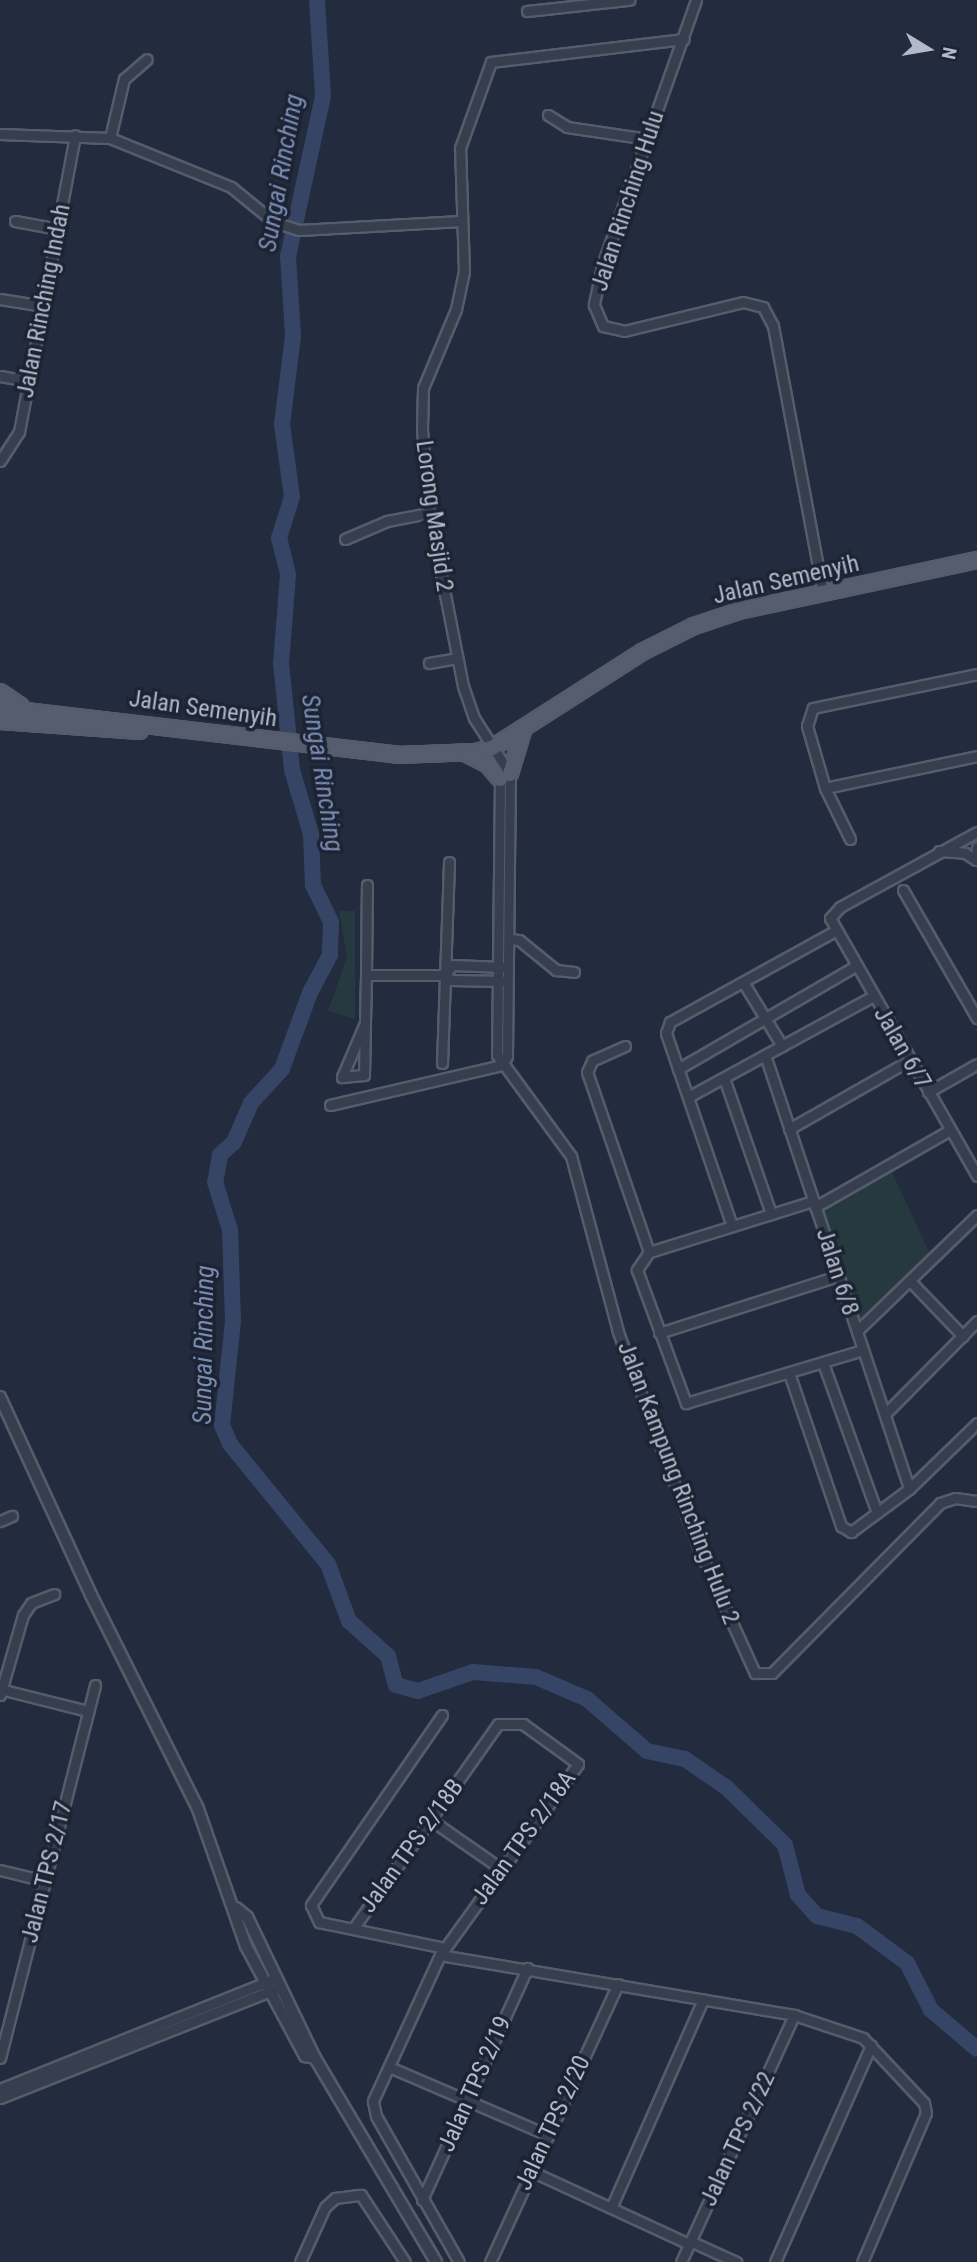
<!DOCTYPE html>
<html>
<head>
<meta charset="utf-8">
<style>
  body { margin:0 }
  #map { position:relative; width:977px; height:2262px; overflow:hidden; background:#232c3e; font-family:"Roboto Condensed",sans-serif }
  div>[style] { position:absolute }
  .green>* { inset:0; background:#25393f }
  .river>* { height:16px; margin:-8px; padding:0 8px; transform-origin:8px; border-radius:8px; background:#364565 }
  .roads { filter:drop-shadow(2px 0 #555c6c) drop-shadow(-2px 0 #555c6c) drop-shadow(0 2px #555c6c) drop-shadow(0 -2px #555c6c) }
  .minor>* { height:9px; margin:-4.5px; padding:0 4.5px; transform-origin:4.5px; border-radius:4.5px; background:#373e4e }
  .tertiary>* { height:10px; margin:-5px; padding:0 5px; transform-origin:5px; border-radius:5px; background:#373e4e }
  .primary>* { height:14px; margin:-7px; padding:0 7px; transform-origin:7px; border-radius:7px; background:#555d6e }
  span { translate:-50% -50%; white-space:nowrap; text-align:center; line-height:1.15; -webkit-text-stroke:7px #1c2333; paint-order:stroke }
  .street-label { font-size:24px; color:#b3b9c9 }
  .water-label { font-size:26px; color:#7a8cb2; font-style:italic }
  .north { position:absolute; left:893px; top:14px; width:70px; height:70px; -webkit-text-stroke:5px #1c2333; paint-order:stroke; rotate:101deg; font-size:19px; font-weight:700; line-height:28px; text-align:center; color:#b3b9c9 }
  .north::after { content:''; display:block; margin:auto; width:24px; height:32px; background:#b3b9c9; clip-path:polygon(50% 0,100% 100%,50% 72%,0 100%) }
</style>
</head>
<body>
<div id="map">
  <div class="green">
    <div style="clip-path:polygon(339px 911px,355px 911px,355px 1019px,328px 1011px,347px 957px)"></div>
    <div style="clip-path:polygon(889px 1166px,932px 1258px,857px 1329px,816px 1207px)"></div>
  </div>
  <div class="river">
    <div style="left:317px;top:0;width:96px;rotate:86.4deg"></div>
    <div style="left:323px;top:96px;width:164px;rotate:102.3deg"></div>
    <div style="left:288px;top:256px;width:80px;rotate:86.4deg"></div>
    <div style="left:293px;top:336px;width:89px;rotate:97.1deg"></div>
    <div style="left:282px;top:424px;width:74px;rotate:82.2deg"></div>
    <div style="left:292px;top:497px;width:43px;rotate:107.6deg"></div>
    <div style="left:279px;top:538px;width:38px;rotate:76deg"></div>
    <div style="left:288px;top:575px;width:88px;rotate:94.5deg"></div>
    <div style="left:281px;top:663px;width:108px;rotate:84.1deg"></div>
    <div style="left:292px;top:770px;width:67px;rotate:73.5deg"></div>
    <div style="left:311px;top:834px;width:51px;rotate:87.8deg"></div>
    <div style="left:313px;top:885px;width:41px;rotate:64.1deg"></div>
    <div style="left:331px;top:922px;width:33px;rotate:92deg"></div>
    <div style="left:330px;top:955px;width:40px;rotate:118deg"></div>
    <div style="left:311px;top:990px;width:84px;rotate:110.2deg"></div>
    <div style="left:282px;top:1069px;width:46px;rotate:132.4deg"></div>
    <div style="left:251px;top:1103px;width:43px;rotate:113.6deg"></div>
    <div style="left:234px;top:1142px;width:19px;rotate:137deg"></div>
    <div style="left:220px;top:1155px;width:27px;rotate:100deg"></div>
    <div style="left:215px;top:1182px;width:50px;rotate:72.6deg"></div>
    <div style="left:230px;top:1230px;width:91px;rotate:88.1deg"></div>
    <div style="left:233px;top:1321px;width:105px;rotate:96deg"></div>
    <div style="left:222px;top:1425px;width:21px;rotate:67deg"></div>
    <div style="left:230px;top:1444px;width:155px;rotate:50.8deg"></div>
    <div style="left:328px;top:1564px;width:61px;rotate:69.8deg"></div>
    <div style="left:349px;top:1621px;width:52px;rotate:41.9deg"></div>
    <div style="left:388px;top:1656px;width:30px;rotate:75deg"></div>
    <div style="left:396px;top:1685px;width:23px;rotate:15deg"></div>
    <div style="left:418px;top:1691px;width:58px;rotate:-19.1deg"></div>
    <div style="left:473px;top:1672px;width:63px;rotate:4.5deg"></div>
    <div style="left:536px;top:1677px;width:56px;rotate:23.3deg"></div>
    <div style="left:587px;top:1699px;width:79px;rotate:40.9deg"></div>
    <div style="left:647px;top:1751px;width:39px;rotate:12deg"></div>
    <div style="left:685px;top:1759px;width:51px;rotate:34.6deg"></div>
    <div style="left:727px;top:1788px;width:81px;rotate:44.5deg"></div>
    <div style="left:785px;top:1845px;width:52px;rotate:75.4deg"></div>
    <div style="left:798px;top:1895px;width:28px;rotate:48deg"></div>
    <div style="left:817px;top:1916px;width:41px;rotate:14deg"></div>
    <div style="left:857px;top:1926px;width:62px;rotate:36.5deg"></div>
    <div style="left:907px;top:1963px;width:53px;rotate:62.9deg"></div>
    <div style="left:931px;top:2010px;width:60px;rotate:40.3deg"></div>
  </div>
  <div class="roads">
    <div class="minor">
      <div style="left:696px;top:0;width:282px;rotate:109.5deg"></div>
      <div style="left:602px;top:266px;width:40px;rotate:102deg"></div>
      <div style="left:594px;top:305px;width:23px;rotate:67deg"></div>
      <div style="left:603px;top:326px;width:22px;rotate:13deg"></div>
      <div style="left:624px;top:331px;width:122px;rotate:-13.7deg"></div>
      <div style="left:743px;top:302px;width:21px;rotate:14deg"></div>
      <div style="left:763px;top:307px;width:21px;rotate:62deg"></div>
      <div style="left:773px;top:326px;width:273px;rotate:79.4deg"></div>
      <div style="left:527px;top:11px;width:103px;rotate:-6.2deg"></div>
      <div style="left:548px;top:115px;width:22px;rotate:32deg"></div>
      <div style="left:567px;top:127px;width:82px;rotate:8.4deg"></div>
      <div style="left:0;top:134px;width:110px;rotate:2.1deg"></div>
      <div style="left:110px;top:138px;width:131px;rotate:22deg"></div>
      <div style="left:231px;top:187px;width:55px;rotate:39.1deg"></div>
      <div style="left:274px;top:222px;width:26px;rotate:18deg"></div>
      <div style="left:299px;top:230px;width:162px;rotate:-3.2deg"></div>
      <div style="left:110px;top:138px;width:61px;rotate:-76.7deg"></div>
      <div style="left:124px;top:79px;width:30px;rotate:-41deg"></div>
      <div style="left:15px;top:221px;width:44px;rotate:10.5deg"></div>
      <div style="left:0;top:299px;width:44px;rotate:9.2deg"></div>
      <div style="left:0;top:376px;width:28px;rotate:10deg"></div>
      <div style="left:0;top:461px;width:35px;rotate:-57deg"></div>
      <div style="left:19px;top:432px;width:302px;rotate:-79.3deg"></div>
      <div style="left:345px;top:539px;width:46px;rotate:-23.2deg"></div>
      <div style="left:387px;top:521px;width:43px;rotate:-10.8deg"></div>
      <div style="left:429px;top:663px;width:28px;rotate:-10deg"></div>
      <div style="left:500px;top:776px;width:279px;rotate:90.6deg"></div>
      <div style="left:497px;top:1055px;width:125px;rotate:53.8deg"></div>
      <div style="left:571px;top:1156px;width:182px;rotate:75deg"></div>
      <div style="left:618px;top:1332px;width:235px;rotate:69.6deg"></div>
      <div style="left:700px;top:1552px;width:133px;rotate:65.6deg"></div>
      <div style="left:755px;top:1673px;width:17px"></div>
      <div style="left:772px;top:1673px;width:239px;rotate:-45.3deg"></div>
      <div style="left:940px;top:1503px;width:16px;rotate:-18deg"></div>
      <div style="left:955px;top:1498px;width:22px;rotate:8deg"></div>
      <div style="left:825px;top:788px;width:155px;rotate:-11.9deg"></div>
      <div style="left:977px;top:832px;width:156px;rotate:151.3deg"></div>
      <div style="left:840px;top:907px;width:15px;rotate:132deg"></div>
      <div style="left:830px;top:918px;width:297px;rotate:60.3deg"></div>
      <div style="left:850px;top:839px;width:57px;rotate:-116.1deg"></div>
      <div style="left:825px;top:788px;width:65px;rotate:-106.2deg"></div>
      <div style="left:807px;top:726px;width:19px;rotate:-72deg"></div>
      <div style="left:813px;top:708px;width:167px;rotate:-11.7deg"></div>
      <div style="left:939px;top:851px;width:26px;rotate:4deg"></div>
      <div style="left:965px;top:853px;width:13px;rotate:32deg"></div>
      <div style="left:976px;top:860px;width:13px;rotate:-86deg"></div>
      <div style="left:903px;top:890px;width:148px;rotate:60deg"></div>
      <div style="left:510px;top:939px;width:9px;rotate:6deg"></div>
      <div style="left:519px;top:940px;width:48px;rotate:39deg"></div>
      <div style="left:556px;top:970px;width:18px;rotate:6deg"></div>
      <div style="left:366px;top:975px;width:79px"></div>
      <div style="left:503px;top:981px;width:52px;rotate:-178.9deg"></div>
      <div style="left:451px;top:980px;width:8px;rotate:-140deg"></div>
      <div style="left:445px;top:975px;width:12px;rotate:-55deg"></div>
      <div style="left:452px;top:965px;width:51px;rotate:2.2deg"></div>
      <div style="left:743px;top:982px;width:75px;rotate:58.6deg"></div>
      <div style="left:365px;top:1023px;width:59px;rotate:113.1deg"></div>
      <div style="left:342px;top:1077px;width:22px;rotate:-5deg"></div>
      <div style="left:364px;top:1075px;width:52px;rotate:-88.9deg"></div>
      <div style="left:365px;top:1023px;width:48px;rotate:-88.8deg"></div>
      <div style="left:366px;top:975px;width:90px;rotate:-89.4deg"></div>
      <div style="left:625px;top:1046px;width:36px;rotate:156deg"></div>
      <div style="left:592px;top:1061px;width:12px;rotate:114deg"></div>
      <div style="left:587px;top:1072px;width:190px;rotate:71deg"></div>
      <div style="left:765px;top:1055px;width:457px;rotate:71.6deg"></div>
      <div style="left:442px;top:1063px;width:201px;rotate:-88deg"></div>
      <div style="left:678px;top:1069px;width:206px;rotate:-30.1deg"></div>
      <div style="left:724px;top:1078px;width:144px;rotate:70.9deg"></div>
      <div style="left:928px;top:1092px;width:56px;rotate:-29.7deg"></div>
      <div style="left:688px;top:1097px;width:211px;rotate:-28.6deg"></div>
      <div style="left:330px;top:1105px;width:177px;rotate:-13.1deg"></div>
      <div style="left:502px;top:1065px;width:10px;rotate:-61deg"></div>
      <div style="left:507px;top:1056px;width:282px;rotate:-89.4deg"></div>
      <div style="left:510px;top:774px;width:67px;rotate:-122.7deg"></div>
      <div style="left:474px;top:718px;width:34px;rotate:-109deg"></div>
      <div style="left:463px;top:686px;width:176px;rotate:-101.1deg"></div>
      <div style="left:429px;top:513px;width:84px;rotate:-94.8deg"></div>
      <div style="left:422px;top:429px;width:41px;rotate:-88.6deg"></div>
      <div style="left:423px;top:388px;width:86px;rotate:-67.3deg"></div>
      <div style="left:456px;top:309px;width:38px;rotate:-78deg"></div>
      <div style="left:464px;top:272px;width:124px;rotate:-91.8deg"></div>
      <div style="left:460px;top:148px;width:91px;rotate:-70.2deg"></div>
      <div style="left:491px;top:62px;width:194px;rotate:-6.8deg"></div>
      <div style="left:789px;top:1129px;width:139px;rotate:-29.7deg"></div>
      <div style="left:813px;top:1201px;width:172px;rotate:162.7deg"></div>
      <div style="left:649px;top:1252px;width:22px;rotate:124deg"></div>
      <div style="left:637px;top:1270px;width:142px;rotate:69.8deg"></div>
      <div style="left:686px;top:1403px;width:185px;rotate:-16.7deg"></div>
      <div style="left:815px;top:1207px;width:155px;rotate:-29.7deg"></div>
      <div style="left:732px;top:1226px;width:204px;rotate:-108.9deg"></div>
      <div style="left:666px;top:1033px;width:12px;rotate:-70deg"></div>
      <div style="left:670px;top:1022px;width:188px;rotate:-28.9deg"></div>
      <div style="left:911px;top:1282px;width:75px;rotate:46.1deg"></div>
      <div style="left:857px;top:1331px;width:167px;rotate:-44deg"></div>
      <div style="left:659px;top:1333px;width:188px;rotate:-17.7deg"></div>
      <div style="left:823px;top:1363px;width:159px;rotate:70.2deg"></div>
      <div style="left:789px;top:1373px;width:162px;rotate:71.2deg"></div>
      <div style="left:841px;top:1526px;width:12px;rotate:31deg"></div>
      <div style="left:851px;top:1532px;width:72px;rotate:-36.6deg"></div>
      <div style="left:909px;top:1489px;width:95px;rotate:-44.1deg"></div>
      <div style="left:885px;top:1414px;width:131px;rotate:-45.3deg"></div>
      <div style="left:0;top:1521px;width:13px;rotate:-23deg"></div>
      <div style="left:0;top:1689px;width:91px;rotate:14deg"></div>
      <div style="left:0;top:1695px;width:83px;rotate:-74deg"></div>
      <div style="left:23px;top:1615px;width:14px;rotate:-56deg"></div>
      <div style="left:31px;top:1603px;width:25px;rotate:-21deg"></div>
      <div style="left:442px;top:1715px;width:231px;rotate:124.6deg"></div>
      <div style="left:311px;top:1905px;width:19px;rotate:65deg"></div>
      <div style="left:319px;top:1922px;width:129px;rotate:11.7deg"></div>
      <div style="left:431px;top:1820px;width:84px;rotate:34.8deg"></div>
      <div style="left:0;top:1870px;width:46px;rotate:13.7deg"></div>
      <div style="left:355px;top:1926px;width:247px;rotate:-54.7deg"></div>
      <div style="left:498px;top:1724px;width:25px"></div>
      <div style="left:523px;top:1724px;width:68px;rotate:36deg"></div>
      <div style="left:578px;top:1764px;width:236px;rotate:125.8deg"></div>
      <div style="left:440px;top:1955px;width:161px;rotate:114.7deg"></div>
      <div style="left:373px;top:2101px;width:15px;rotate:79deg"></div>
      <div style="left:376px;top:2116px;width:168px;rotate:60.4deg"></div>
      <div style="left:440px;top:1955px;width:359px;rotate:9.6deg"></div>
      <div style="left:794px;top:2015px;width:73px;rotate:18.4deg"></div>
      <div style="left:863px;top:2038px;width:89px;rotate:46.8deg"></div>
      <div style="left:924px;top:2103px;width:10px;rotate:79deg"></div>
      <div style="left:926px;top:2113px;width:162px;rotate:113.2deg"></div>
      <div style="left:0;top:2058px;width:385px;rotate:-75.7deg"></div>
      <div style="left:389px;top:2067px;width:173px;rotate:23.2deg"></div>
      <div style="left:0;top:2089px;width:292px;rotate:-21.9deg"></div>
      <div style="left:0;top:2098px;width:296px;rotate:-21.6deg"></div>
      <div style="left:531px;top:2171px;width:174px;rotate:24.8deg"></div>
      <div style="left:422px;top:2200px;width:255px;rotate:-65.6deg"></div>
      <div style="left:611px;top:2208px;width:228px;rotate:-66.2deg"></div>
      <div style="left:690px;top:2241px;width:51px;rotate:24.5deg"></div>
      <div style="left:300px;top:2262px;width:60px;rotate:-65.6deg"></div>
      <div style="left:325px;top:2207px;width:13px;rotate:-42deg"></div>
      <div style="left:335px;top:2198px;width:26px;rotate:-7deg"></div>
      <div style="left:361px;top:2195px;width:80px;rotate:56.7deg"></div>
      <div style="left:490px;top:2262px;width:306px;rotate:-65.3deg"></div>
      <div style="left:681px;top:2262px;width:272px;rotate:-65.4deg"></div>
      <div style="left:775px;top:2262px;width:237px;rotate:-66.1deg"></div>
    </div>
    <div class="tertiary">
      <div style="left:0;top:1397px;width:218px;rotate:65.3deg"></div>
      <div style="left:91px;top:1595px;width:239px;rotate:63.4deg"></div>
      <div style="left:198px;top:1809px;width:145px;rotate:70.7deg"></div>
      <div style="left:246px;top:1946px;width:125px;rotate:61.8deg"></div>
      <div style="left:305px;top:2056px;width:10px;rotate:11deg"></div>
      <div style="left:236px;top:1908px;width:14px;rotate:39deg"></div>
      <div style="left:247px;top:1917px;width:157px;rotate:64.3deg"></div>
      <div style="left:315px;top:2058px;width:237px;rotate:59.3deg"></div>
    </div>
    <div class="primary">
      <div style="left:0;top:692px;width:25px;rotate:34deg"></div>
      <div style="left:0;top:708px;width:401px;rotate:6.7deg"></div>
      <div style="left:398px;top:755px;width:77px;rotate:-2.2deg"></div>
      <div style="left:475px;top:752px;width:17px;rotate:-13deg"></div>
      <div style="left:492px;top:748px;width:178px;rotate:-32.6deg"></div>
      <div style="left:642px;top:652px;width:58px;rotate:-26.6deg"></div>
      <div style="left:694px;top:626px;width:47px;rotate:-18.4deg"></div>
      <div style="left:739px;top:611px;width:243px;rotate:-12.1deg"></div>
      <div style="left:0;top:721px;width:140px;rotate:4.1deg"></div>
      <div style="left:465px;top:753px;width:25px;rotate:27deg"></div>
      <div style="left:487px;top:764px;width:20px;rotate:49deg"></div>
      <div style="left:510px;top:774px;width:48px;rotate:-73.1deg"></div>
    </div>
  </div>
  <div class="street-label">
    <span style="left:628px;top:201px;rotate:-72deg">Jalan Rinching Hulu</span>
    <span style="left:44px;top:301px;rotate:-79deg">Jalan Rinching Indah</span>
    <span style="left:434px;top:516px;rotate:82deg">Lorong Masjid 2</span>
    <span style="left:786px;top:580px;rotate:-13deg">Jalan Semenyih</span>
    <span style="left:203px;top:709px;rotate:8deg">Jalan Semenyih</span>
    <span style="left:902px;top:1048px;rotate:60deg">Jalan 6/7</span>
    <span style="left:837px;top:1272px;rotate:72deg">Jalan 6/8</span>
    <span style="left:678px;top:1483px;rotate:69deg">Jalan Kampung Rinching Hulu 2</span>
    <span style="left:524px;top:1838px;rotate:-54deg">Jalan TPS 2/18A</span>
    <span style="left:412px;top:1846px;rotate:-54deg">Jalan TPS 2/18B</span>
    <span style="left:47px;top:1872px;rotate:-76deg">Jalan TPS 2/17</span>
    <span style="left:475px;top:2084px;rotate:-66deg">Jalan TPS 2/19</span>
    <span style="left:553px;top:2123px;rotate:-65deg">Jalan TPS 2/20</span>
    <span style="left:738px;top:2139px;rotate:-65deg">Jalan TPS 2/22</span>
  </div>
  <div class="water-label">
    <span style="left:281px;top:173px;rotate:-80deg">Sungai Rinching</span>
    <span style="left:322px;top:773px;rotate:81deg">Sungai Rinching</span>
    <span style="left:204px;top:1345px;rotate:-89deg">Sungai Rinching</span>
  </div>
  <div class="north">N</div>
</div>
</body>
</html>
